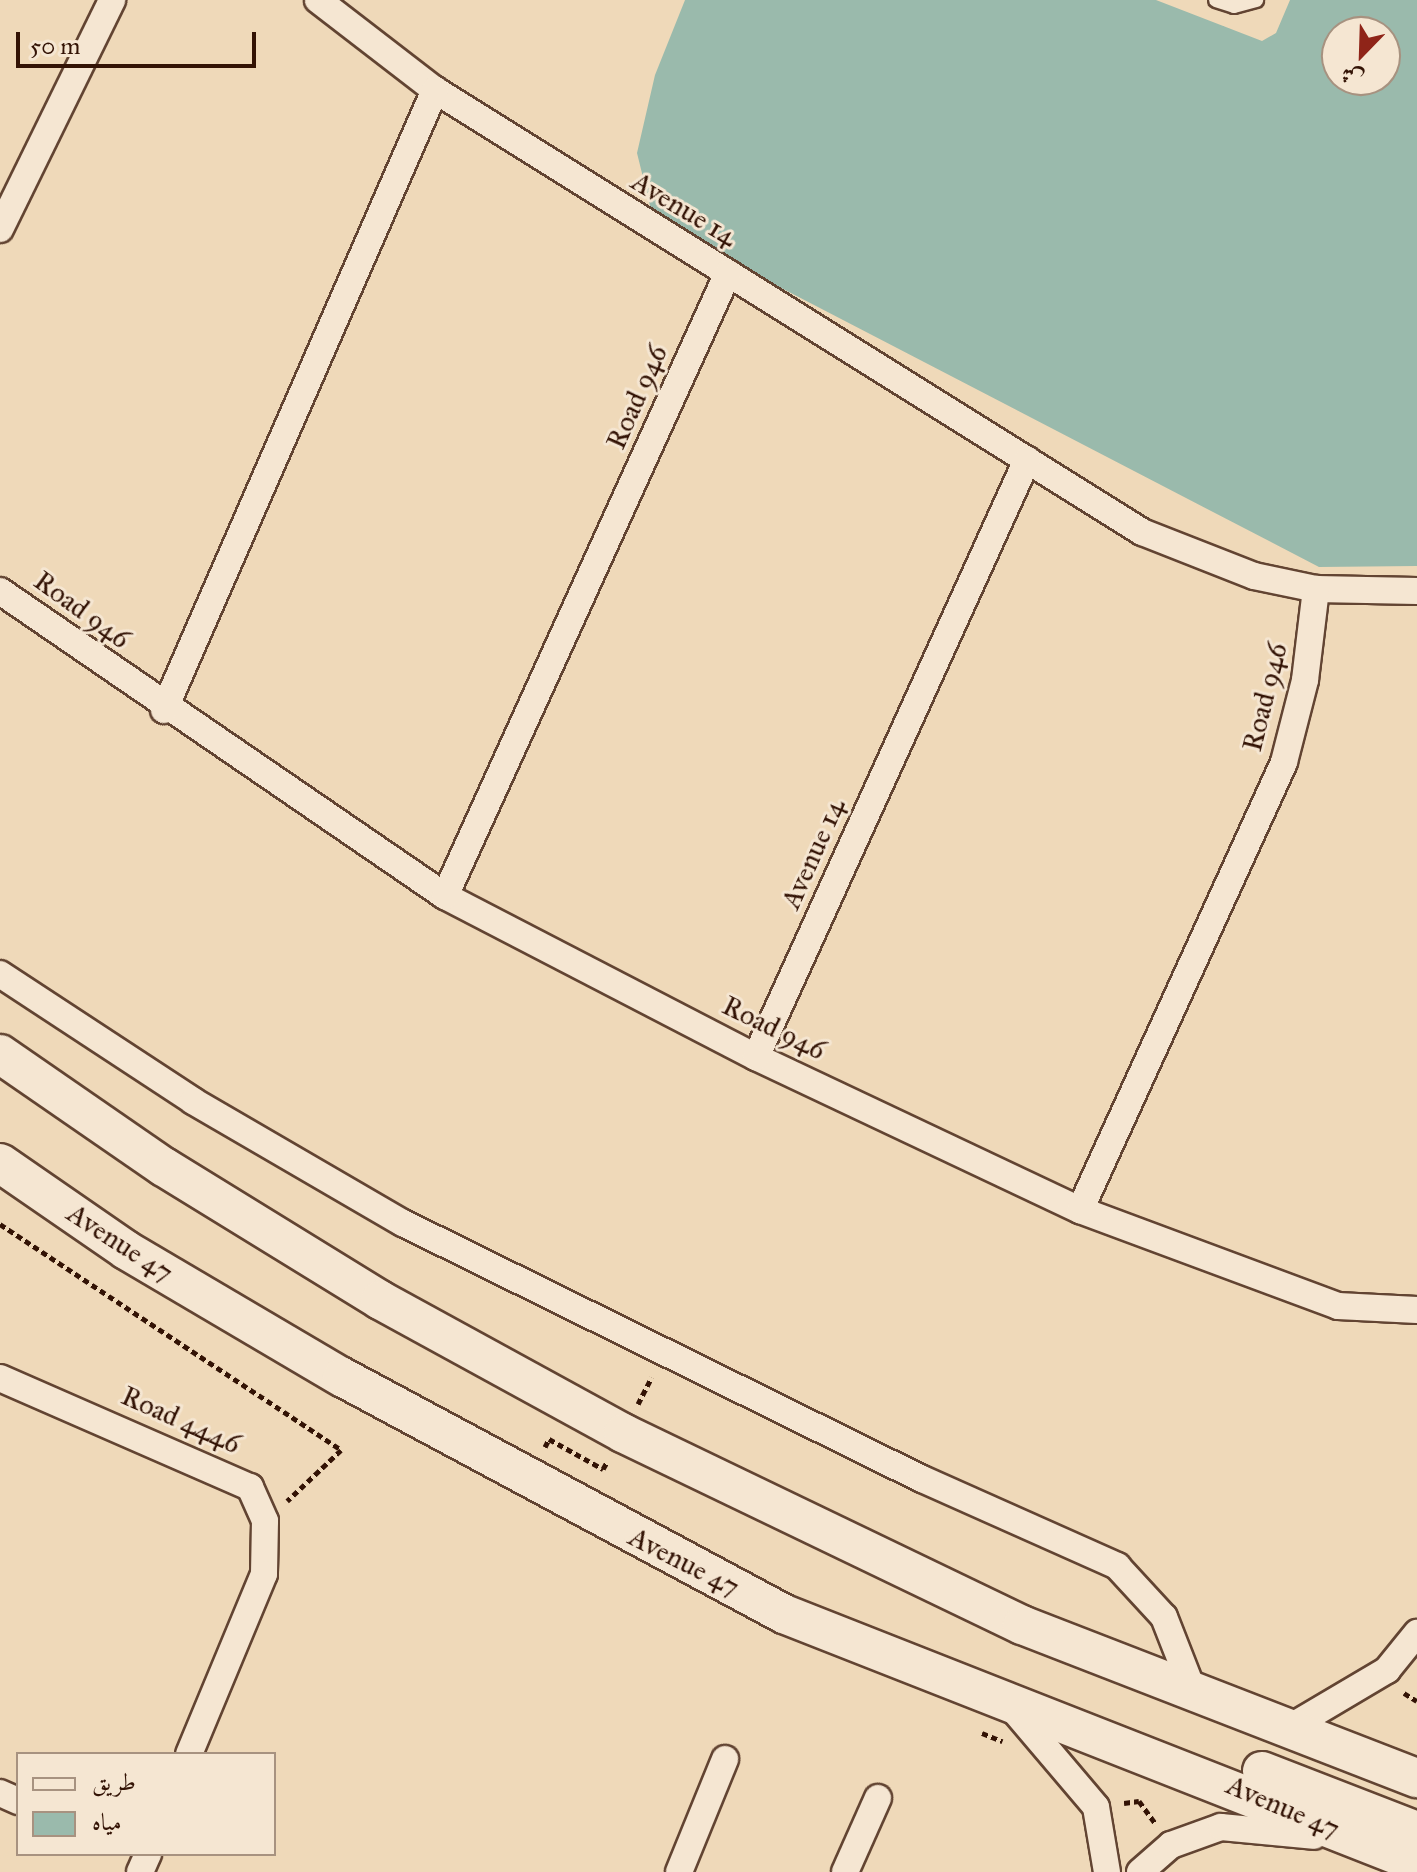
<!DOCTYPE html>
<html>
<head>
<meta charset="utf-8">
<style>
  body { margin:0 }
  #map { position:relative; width:1417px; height:1872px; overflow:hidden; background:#efd9b9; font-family:"IM FELL Great Primer",Amiri,serif }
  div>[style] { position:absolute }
  .water>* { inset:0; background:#9abaac }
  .path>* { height:5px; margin-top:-2.5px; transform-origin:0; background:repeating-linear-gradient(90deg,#331305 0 6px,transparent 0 10px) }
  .roads { filter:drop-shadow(2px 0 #624432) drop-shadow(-2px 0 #624432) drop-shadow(0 2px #624432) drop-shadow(0 -2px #624432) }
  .lane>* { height:14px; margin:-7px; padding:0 7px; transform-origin:7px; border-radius:7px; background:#f5e6d2 }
  .street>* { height:26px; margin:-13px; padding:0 13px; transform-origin:13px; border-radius:13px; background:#f5e6d2 }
  .secondary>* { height:38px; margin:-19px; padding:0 19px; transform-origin:19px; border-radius:19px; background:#f5e6d2 }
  span { translate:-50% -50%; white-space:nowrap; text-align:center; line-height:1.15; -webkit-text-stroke:6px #f5e6d2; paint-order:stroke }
  .street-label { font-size:28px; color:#331305 }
  .legend { position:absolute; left:16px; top:1752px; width:260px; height:104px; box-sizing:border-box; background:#f5e6d2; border:2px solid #a79280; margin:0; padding:10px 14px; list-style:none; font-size:24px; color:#331305 }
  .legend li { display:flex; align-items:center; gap:16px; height:40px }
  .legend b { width:40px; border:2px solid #a79280 }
  .north { position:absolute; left:1321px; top:16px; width:80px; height:80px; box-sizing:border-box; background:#f5e6d2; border:2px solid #a79280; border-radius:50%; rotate:203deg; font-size:22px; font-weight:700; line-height:32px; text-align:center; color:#331305 }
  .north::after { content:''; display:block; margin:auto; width:28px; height:36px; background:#8f2418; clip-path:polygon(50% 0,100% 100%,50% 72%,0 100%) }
  .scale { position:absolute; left:16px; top:32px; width:240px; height:36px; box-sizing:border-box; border:4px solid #331305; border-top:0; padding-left:10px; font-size:24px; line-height:28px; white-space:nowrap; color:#331305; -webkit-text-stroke:6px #f5e6d2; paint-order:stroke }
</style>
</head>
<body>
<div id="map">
  <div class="water">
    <div style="clip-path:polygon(evenodd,685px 0,1156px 0,1262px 41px,1276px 33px,1290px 0,1417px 0,1417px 566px,1319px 567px,654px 222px,637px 153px,655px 75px,685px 0,1337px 32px,1385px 32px,1385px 80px,1337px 80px,1337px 32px)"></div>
  </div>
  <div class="path">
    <div style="left:0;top:1224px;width:409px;rotate:33.5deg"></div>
    <div style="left:341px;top:1450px;width:74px;rotate:136.6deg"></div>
    <div style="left:638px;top:1404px;width:30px;rotate:-63deg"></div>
    <div style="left:545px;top:1447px;width:9px;rotate:-63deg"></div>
    <div style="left:549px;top:1439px;width:62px;rotate:29.1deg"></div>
    <div style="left:603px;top:1469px;width:8px;rotate:-60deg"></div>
    <div style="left:1404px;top:1693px;width:15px;rotate:32deg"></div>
    <div style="left:982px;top:1733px;width:22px;rotate:22deg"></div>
    <div style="left:1124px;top:1803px;width:15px;rotate:-8deg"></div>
    <div style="left:1139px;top:1801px;width:27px;rotate:54deg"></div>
  </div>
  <div class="roads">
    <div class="lane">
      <div style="left:1216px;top:0;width:19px;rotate:18deg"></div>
      <div style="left:1234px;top:6px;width:23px;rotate:-15deg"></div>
    </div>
    <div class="street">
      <div style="left:318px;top:0;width:148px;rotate:37.6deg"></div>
      <div style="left:435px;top:90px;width:834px;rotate:32.01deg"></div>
      <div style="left:1142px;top:532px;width:120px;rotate:21.4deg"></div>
      <div style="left:1254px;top:576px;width:63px;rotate:11.8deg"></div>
      <div style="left:1316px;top:589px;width:101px;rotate:1.1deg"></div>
      <div style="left:0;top:229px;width:255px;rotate:-63.9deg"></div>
      <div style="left:0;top:591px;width:539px;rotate:34.43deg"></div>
      <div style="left:445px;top:896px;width:350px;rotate:27.4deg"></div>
      <div style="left:756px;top:1057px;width:358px;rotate:25.3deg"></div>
      <div style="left:1080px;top:1210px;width:275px;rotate:20.4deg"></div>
      <div style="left:1338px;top:1306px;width:79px;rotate:2.9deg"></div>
      <div style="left:164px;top:710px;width:677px;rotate:-66.39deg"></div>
      <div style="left:445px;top:896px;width:684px;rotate:-65.57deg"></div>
      <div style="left:0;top:974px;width:231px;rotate:33.3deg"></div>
      <div style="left:193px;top:1101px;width:243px;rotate:30.2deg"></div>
      <div style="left:403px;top:1223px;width:579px;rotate:26.26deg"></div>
      <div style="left:922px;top:1479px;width:214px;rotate:24deg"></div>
      <div style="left:1117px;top:1566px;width:69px;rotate:47.3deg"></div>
      <div style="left:1164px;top:1617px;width:85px;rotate:68.6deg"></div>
      <div style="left:756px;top:1057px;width:656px;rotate:-65.58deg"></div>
      <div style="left:1080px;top:1210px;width:492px;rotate:-65.5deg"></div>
      <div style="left:1284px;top:762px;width:85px;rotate:-75.6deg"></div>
      <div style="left:1305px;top:680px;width:92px;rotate:-83.1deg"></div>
      <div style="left:0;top:1378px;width:273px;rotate:23.6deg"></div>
      <div style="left:250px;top:1487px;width:37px;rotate:66deg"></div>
      <div style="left:265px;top:1521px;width:53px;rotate:91.1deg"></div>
      <div style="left:264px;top:1574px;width:195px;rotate:112.6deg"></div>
      <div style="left:1013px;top:1709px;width:128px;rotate:49.7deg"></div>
      <div style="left:1096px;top:1807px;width:66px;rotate:80.4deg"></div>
      <div style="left:1284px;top:1731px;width:120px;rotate:-30.6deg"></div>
      <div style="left:1387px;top:1670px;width:48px;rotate:-51deg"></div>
      <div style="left:0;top:1793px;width:20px;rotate:24deg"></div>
      <div style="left:140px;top:1872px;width:20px;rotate:-66deg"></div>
      <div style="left:679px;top:1872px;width:122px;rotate:-67.8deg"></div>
      <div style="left:845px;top:1872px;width:81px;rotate:-66deg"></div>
      <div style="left:1140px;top:1872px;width:41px;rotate:-41.1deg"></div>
      <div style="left:1171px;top:1845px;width:53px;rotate:-19.8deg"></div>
      <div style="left:1221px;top:1827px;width:93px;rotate:5.5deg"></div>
    </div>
    <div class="secondary">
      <div style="left:0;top:1054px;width:199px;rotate:34.6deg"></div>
      <div style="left:164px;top:1167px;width:254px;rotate:31.6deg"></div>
      <div style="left:380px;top:1300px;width:277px;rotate:28.7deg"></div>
      <div style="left:623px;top:1433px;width:443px;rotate:25.7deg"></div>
      <div style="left:1022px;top:1625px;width:424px;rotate:21.2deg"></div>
      <div style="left:0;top:1163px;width:153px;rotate:34.6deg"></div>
      <div style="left:126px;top:1250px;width:251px;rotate:30.5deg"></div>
      <div style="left:342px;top:1377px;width:502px;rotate:28.2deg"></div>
      <div style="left:784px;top:1614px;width:680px;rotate:21.47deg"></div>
      <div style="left:1262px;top:1771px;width:166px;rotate:21.2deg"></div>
    </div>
  </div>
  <div class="street-label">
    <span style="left:684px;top:209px;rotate:31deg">Avenue 14</span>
    <span style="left:637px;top:397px;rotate:-66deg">Road 946</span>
    <span style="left:82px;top:610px;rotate:36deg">Road 946</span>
    <span style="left:1265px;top:697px;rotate:-76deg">Road 946</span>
    <span style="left:813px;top:854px;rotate:-66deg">Avenue 14</span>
    <span style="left:774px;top:1028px;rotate:26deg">Road 946</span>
    <span style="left:120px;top:1243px;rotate:33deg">Avenue 47</span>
    <span style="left:181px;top:1420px;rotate:24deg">Road 4446</span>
    <span style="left:684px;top:1562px;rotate:27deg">Avenue 47</span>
    <span style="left:1283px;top:1807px;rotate:23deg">Avenue 47</span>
  </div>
  <ul class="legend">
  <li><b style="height:10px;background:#f5e6d2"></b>طريق</li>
  <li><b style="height:22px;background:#9abaac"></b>مياه</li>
  </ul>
  <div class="north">ش</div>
  <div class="scale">50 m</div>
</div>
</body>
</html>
